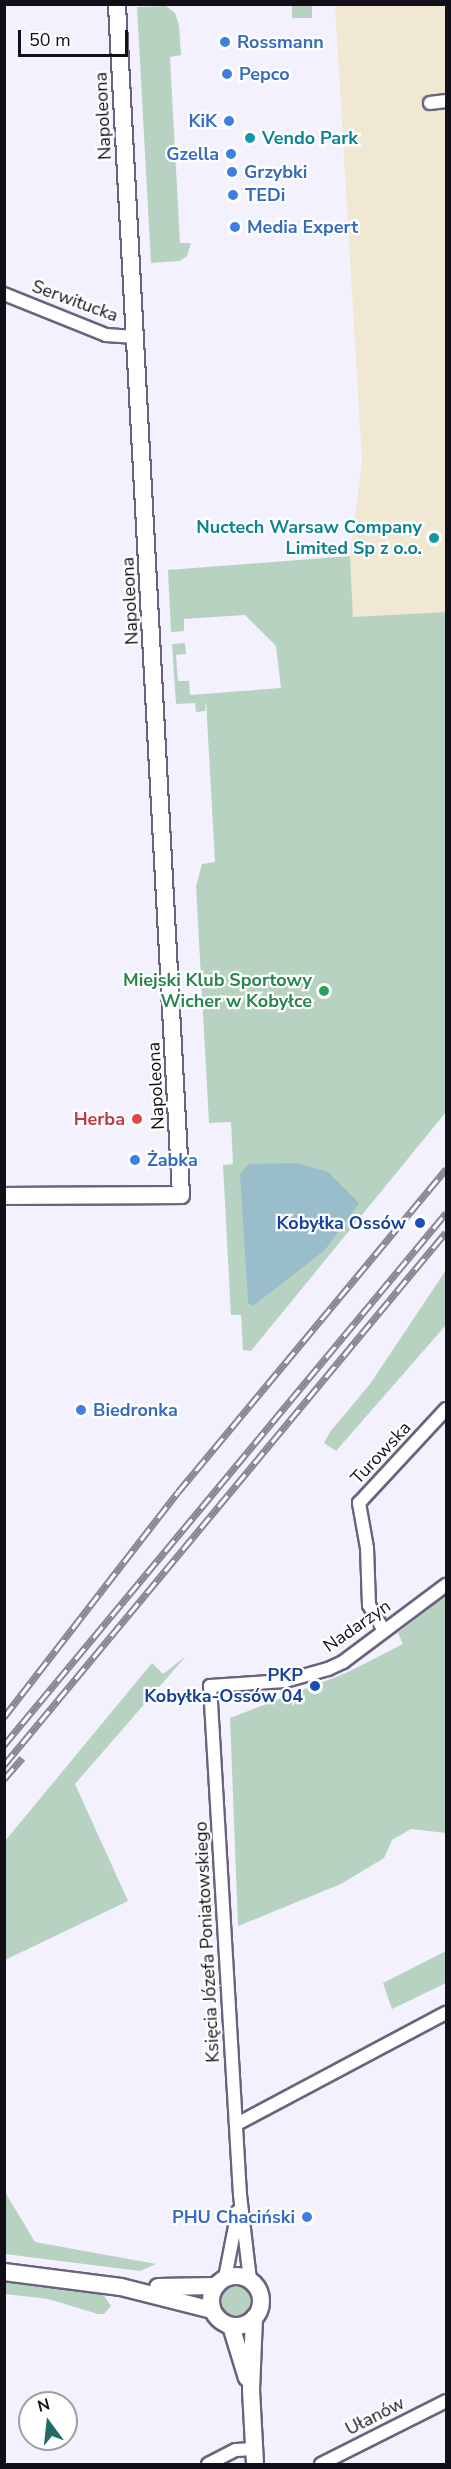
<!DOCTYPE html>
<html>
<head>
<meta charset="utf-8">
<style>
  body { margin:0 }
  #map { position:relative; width:451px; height:2469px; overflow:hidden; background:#f3f1fd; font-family:"Nunito Sans",sans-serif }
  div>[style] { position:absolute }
  .industrial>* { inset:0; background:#f1e8d3 }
  .green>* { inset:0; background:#b8d2c1; transform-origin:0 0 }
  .round { border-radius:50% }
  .water>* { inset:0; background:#9abdcc }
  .roads { filter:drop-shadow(2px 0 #69637e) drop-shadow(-2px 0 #69637e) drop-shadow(0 2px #69637e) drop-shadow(0 -2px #69637e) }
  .street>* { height:12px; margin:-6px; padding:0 6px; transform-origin:6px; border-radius:6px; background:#fff }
  .secondary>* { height:16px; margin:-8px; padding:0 8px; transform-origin:8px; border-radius:8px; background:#fff }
  .secondary>.ring { margin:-8px; padding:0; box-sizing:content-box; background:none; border:16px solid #fff; border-radius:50% }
  .rail>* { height:7px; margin-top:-3.5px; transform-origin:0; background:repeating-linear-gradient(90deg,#fff 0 14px,#898691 0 28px); box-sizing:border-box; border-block:2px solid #898691 }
  .dots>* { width:16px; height:16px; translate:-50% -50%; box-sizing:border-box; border:3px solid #fff; border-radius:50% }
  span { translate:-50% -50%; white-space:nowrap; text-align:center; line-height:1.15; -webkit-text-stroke:4.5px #fff; paint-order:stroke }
  .shop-label { font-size:18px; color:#366cbe; font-weight:700 }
  .left { translate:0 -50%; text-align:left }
  .right { translate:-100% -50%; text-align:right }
  .street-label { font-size:18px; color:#120f19 }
  .culture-label { font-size:18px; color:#0d838f; font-weight:700 }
  .leisure-label { font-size:18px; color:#27864d; font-weight:700 }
  .health-label { font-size:18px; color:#be3a42; font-weight:700 }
  .transit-label { font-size:18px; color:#164399; font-weight:700 }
  .frame { position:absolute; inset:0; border:6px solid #120f19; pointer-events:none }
  .north { position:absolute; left:18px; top:2391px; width:60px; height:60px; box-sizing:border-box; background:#fff; border:2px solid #a09fa3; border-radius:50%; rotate:345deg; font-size:16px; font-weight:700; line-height:24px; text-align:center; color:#120f19 }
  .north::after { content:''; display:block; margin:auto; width:21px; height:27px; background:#216b66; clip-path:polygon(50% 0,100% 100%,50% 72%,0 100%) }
  .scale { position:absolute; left:18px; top:30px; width:110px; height:27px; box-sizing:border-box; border:3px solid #120f19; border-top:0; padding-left:8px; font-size:18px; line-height:21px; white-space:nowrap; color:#120f19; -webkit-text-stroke:4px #fff; paint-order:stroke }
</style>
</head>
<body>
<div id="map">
  <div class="industrial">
    <div style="clip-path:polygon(335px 5px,446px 5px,446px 612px,353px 617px,350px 556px,362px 462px)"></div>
  </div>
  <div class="green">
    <div style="left:292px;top:5px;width:20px;height:13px"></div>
    <div style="clip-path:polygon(166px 6px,175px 13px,179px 25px,181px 55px,170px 57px,180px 243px,191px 243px,187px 256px,180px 261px,151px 263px,137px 7px)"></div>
    <div style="clip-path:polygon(350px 556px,353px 617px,446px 612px,446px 1112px,251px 1351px,243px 1350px,241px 1315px,231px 1315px,223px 1165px,233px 1164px,231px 1122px,209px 1123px,196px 886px,202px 864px,215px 862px,206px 701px,205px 711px,196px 712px,195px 703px,176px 704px,172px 644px,185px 643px,186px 654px,176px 655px,178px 681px,189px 681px,190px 695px,281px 688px,276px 646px,245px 615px,184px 619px,184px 631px,171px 632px,168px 570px)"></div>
    <div style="clip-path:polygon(446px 1270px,446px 1325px,336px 1451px,324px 1443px,330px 1432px,370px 1384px)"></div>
    <div style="clip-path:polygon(446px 1595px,446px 1833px,411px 1829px,392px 1840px,384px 1858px,341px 1884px,238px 1926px,230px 1718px,346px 1673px,403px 1644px,398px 1633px)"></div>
    <div style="clip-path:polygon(186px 1656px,75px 1784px,128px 1901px,5px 1960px,5px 1841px,152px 1663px,163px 1674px)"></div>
    <div style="clip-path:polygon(446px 1951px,446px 1983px,392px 2009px,383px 1983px)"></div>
    <div style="clip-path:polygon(5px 2192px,35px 2242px,156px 2264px,140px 2271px,5px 2254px)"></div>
    <div style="clip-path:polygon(5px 2280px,103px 2294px,111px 2306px,104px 2314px,98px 2314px,48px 2299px,5px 2294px)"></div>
    <div class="round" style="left:221px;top:2286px;width:30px;height:30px"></div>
  </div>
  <div class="water">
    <div style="clip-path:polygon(297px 1163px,328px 1172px,359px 1203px,325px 1250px,253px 1306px,248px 1303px,240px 1174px,249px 1164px)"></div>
  </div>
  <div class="roads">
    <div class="street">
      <div style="left:430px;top:103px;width:16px;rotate:-7deg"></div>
      <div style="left:4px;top:294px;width:110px;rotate:21.9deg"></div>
      <div style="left:106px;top:335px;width:29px;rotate:4deg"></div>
      <div style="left:384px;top:1631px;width:30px;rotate:-120deg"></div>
      <div style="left:369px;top:1605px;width:57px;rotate:-92deg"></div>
      <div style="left:367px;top:1548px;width:46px;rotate:-100.1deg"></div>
      <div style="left:359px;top:1503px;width:128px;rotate:-47.2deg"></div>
      <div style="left:237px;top:2124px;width:237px;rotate:-28deg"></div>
      <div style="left:225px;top:2278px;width:68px;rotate:-79deg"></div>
      <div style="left:250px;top:2280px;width:86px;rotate:-96.7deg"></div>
      <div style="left:240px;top:2195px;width:510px;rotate:-93.37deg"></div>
      <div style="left:210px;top:1686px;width:75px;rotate:-3.8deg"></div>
      <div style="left:285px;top:1681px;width:45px;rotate:-15.6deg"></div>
      <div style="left:328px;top:1669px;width:17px;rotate:-25deg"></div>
      <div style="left:343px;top:1662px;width:129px;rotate:-36.8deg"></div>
      <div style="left:208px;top:2464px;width:31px;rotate:-27deg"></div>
      <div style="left:236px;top:2450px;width:18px;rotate:-3deg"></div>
      <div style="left:321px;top:2464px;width:140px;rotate:-26.7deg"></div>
    </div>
    <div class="secondary">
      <div style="left:4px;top:1196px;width:177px;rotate:-0.3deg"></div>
      <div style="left:181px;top:1195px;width:1193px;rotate:-93.08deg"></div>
      <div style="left:4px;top:2272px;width:118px;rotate:7.3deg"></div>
      <div style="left:121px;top:2287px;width:94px;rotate:14.2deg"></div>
      <div class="ring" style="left:211px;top:2276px;width:34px;height:34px"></div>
      <div style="left:158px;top:2287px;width:58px;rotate:-1deg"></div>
      <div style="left:254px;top:2318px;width:72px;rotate:92.4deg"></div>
      <div style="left:251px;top:2390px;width:74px;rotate:86.9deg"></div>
      <div style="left:231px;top:2326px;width:54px;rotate:72.9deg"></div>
    </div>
  </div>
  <div class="rail">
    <div style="left:4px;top:1717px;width:284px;rotate:-52.3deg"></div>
    <div style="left:178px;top:1492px;width:420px;rotate:-50.3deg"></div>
    <div style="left:4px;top:1745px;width:692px;rotate:-50.28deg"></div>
    <div style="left:4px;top:1765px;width:692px;rotate:-50.33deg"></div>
    <div style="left:4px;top:1779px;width:28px;rotate:-49deg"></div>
  </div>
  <div class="dots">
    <div style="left:225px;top:42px;background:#3f7fe0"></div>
    <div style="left:227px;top:74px;background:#3f7fe0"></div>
    <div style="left:229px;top:121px;background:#3f7fe0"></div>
    <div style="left:250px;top:138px;background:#0f9aa8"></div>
    <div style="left:231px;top:154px;background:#3f7fe0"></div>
    <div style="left:232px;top:172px;background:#3f7fe0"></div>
    <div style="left:233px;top:195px;background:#3f7fe0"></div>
    <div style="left:235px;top:227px;background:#3f7fe0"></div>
    <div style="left:434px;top:538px;background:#0f9aa8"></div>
    <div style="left:324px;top:991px;background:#2e9e5b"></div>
    <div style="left:137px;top:1119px;background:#e0444e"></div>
    <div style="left:135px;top:1160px;background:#3f7fe0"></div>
    <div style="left:420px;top:1223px;background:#1a4fb4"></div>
    <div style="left:81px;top:1410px;background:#3f7fe0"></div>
    <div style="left:315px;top:1686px;background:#1a4fb4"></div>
    <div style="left:307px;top:2217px;background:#3f7fe0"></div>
  </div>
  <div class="shop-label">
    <span class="left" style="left:237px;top:42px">Rossmann</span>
    <span class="left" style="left:239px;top:74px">Pepco</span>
    <span class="right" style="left:217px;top:121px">KiK</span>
    <span class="right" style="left:219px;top:154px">Gzella</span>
    <span class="left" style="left:244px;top:172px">Grzybki</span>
    <span class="left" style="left:245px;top:195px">TEDi</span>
    <span class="left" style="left:247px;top:227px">Media Expert</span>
    <span class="left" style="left:147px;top:1160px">Żabka</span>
    <span class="left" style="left:93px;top:1410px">Biedronka</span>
    <span class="right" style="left:295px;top:2217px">PHU Chaciński</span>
  </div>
  <div class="street-label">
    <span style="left:103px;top:116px;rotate:-93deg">Napoleona</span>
    <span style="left:75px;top:301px;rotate:20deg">Serwitucka</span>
    <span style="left:130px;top:601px;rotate:-93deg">Napoleona</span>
    <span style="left:156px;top:1086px;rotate:-93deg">Napoleona</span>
    <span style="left:381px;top:1453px;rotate:-47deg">Turowska</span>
    <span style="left:357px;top:1626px;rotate:-35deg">Nadarzyn</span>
    <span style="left:207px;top:1942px;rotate:-93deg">Księcia Józefa Poniatowskiego</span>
    <span style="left:375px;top:2416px;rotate:-27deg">Ułanów</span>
  </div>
  <div class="culture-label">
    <span class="left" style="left:262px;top:138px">Vendo Park</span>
    <span class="right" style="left:422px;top:538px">Nuctech Warsaw Company<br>Limited Sp z o.o.</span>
  </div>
  <div class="leisure-label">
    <span class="right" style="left:312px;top:991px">Miejski Klub Sportowy<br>Wicher w Kobyłce</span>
  </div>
  <div class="health-label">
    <span class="right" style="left:125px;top:1119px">Herba</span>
  </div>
  <div class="transit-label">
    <span class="right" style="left:406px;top:1223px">Kobyłka Ossów</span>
    <span class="right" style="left:303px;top:1686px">PKP<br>Kobyłka-Ossów 04</span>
  </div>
  <div class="frame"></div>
  <div class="north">N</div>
  <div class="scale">50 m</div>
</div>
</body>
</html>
